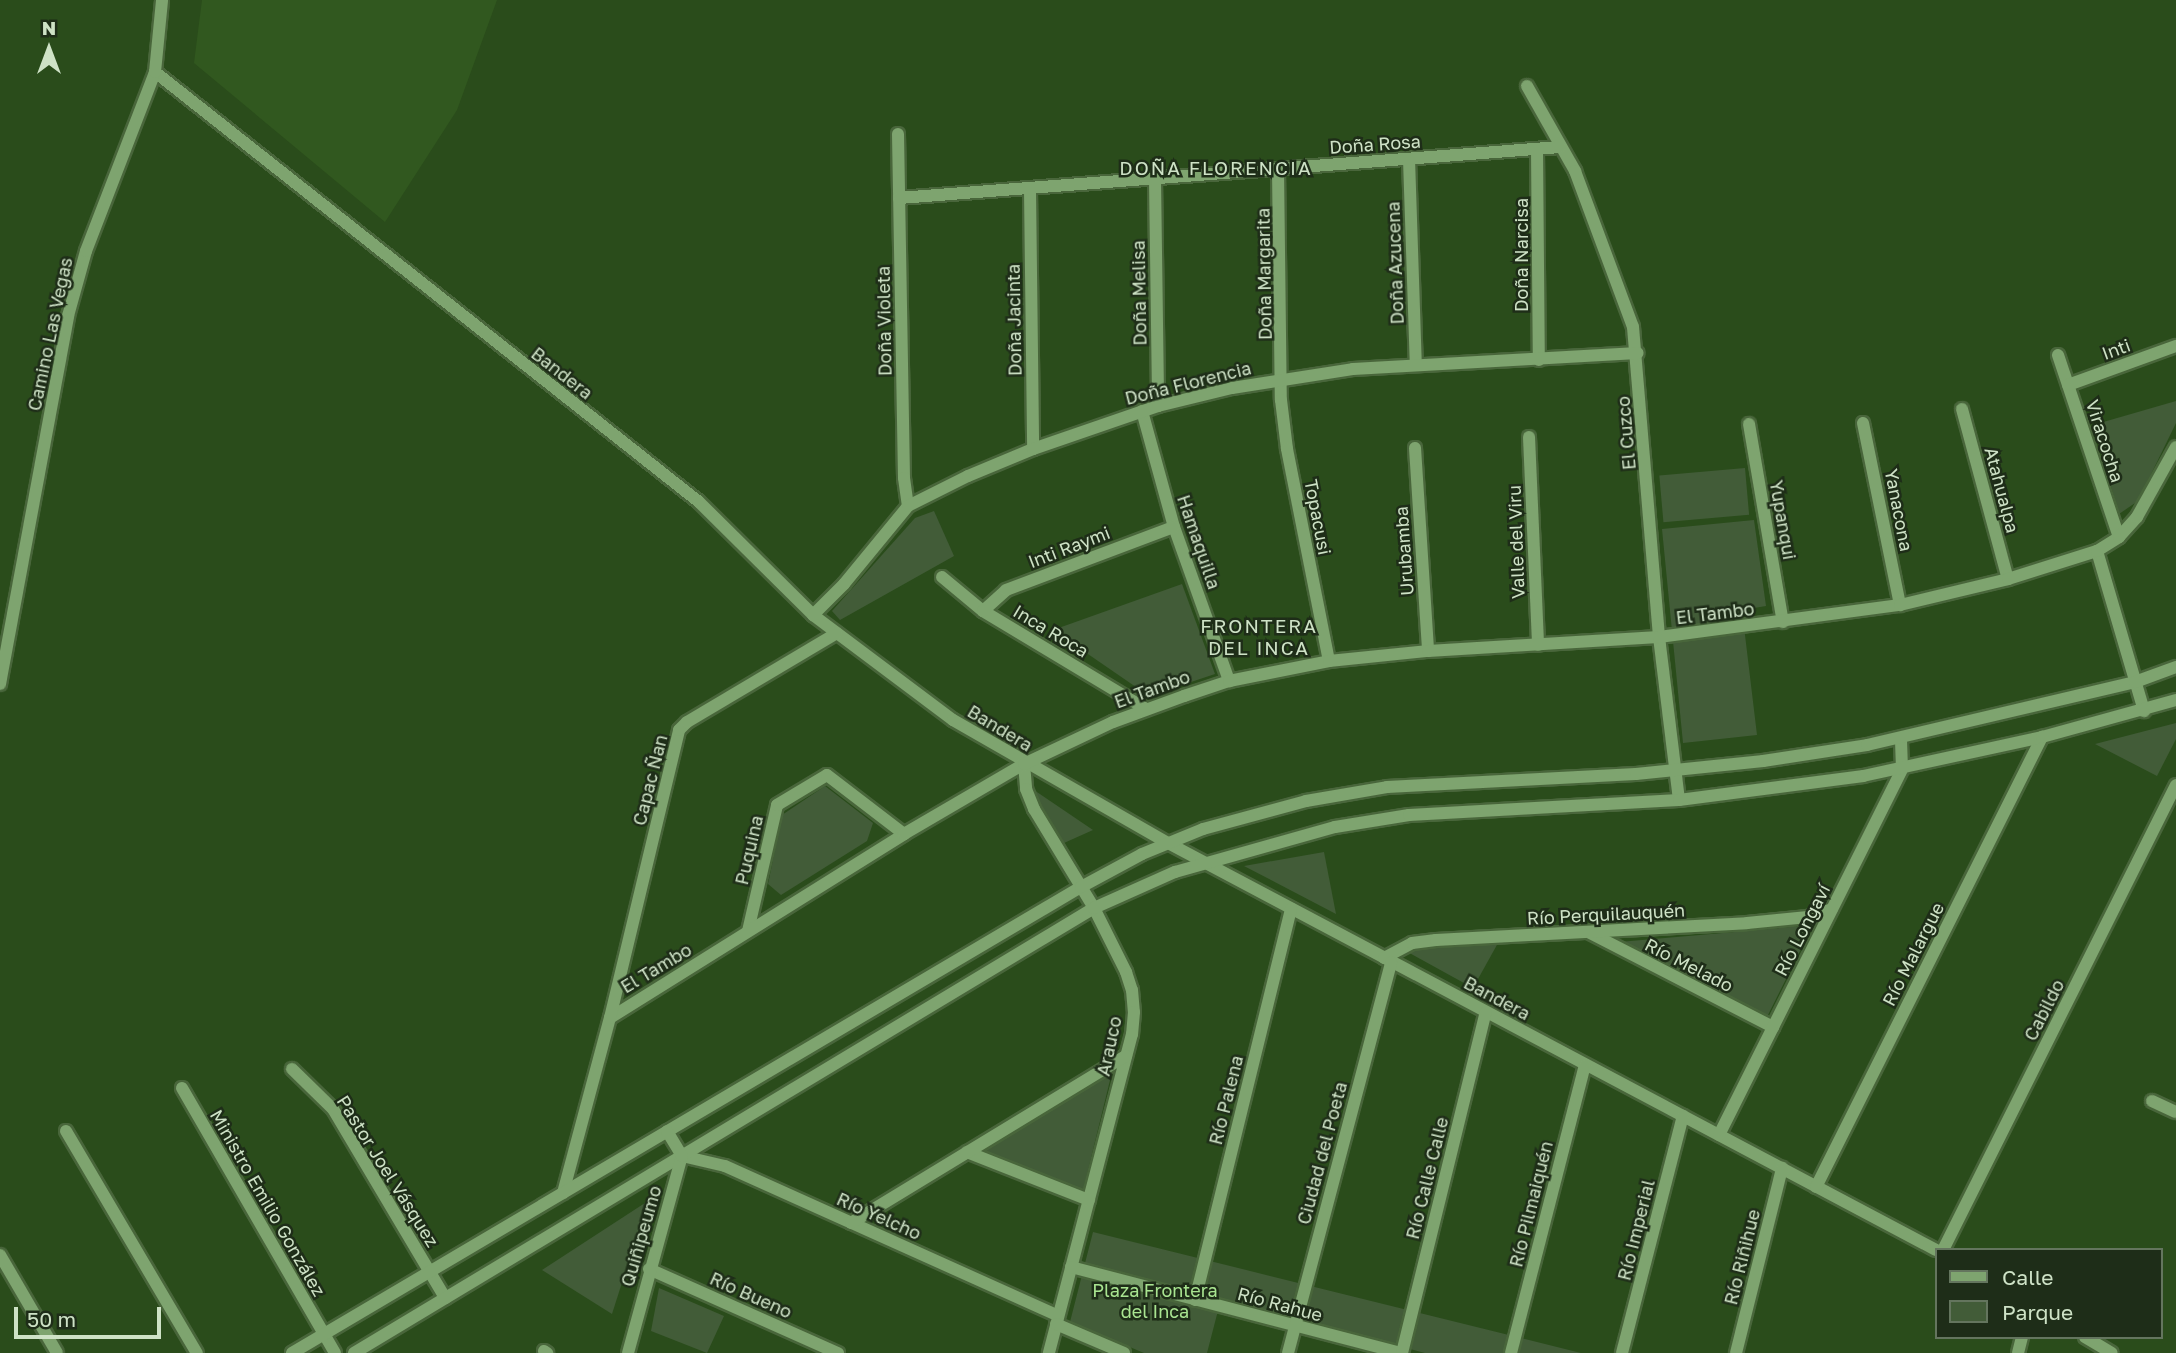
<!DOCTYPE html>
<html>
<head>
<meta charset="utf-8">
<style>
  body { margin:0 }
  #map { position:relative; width:2176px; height:1353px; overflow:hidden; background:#2a4c1b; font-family:"Golos Text",sans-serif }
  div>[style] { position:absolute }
  .built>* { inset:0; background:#31581f }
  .green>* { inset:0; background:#425c38; transform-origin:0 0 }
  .roads { filter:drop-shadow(2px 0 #49663b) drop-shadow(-2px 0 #49663b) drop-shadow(0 2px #49663b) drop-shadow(0 -2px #49663b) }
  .minor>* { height:12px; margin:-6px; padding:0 6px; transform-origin:6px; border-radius:6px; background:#7ea46f }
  span { translate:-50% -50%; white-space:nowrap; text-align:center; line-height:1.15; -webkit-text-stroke:5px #1e2d18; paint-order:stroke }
  .street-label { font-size:18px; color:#cee2c6 }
  .park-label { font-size:18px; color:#a9e591 }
  .neighbourhood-label { font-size:19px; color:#cee2c6; letter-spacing:2px }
  .legend { position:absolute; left:1935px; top:1248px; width:228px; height:91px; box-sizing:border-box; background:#1e2d18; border:2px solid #64755e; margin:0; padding:9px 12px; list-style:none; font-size:21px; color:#cee2c6 }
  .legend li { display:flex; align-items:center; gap:14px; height:35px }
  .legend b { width:35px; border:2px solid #64755e }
  .north { position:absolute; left:14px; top:14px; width:70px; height:70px; -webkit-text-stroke:5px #1e2d18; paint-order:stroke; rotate:0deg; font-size:19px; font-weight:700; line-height:28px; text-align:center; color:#cee2c6 }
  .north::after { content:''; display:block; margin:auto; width:24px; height:32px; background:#cee2c6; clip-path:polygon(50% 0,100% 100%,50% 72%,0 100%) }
  .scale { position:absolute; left:14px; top:1307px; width:147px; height:32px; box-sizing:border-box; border:4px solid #cee2c6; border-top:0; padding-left:9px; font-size:21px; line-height:24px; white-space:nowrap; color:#cee2c6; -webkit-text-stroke:5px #1e2d18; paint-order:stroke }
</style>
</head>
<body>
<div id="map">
  <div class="built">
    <div style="clip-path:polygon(202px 0,497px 0,457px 110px,385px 222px,194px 63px)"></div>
  </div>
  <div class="green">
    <div style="clip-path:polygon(2176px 401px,2176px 423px,2138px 501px,2119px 514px,2093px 425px)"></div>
    <div style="left:1745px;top:468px;width:47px;height:86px;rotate:85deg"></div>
    <div style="clip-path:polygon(934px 511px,954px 556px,840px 620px,832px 611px,915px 518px)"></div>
    <div style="clip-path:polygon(1754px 520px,1766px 606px,1742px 610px,1757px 735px,1683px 743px,1662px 529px)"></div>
    <div style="clip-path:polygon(1182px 584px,1215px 674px,1149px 696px,1053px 630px)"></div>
    <div style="clip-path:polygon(2176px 723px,2176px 739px,2157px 776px,2095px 744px)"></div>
    <div style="clip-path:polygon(825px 786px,873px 823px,867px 841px,781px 895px,768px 884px,782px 815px)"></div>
    <div style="clip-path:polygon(1031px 788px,1093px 830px,1064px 843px)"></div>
    <div style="clip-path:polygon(1324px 852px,1336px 914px,1244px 866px)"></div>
    <div style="clip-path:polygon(1813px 925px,1767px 1017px,1619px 942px)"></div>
    <div style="clip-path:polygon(1498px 943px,1473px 988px,1404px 950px)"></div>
    <div style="clip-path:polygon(1112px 1072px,1083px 1191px,981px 1150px)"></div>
    <div style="clip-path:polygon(648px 1201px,612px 1314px,542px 1270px)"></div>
    <div style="clip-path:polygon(1093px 1232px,1581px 1353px,1425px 1353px,1221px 1299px,1207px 1353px,1144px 1353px,1070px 1322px)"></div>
    <div style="clip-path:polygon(659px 1288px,724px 1316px,707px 1353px,651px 1331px)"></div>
  </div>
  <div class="roads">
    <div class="minor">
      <div style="left:155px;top:72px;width:693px;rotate:38.32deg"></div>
      <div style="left:699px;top:502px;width:161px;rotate:44.7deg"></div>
      <div style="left:813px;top:615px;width:175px;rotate:36.9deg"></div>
      <div style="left:953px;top:720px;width:248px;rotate:29.8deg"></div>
      <div style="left:1168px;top:843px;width:869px;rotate:27.92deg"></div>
      <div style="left:1527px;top:86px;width:98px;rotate:60.5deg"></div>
      <div style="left:1575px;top:171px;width:166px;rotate:69.6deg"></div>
      <div style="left:1633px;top:327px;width:311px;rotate:85.2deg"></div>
      <div style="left:1659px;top:637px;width:164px;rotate:83deg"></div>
      <div style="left:898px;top:134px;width:344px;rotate:89deg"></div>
      <div style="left:904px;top:478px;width:28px;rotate:82deg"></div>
      <div style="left:1537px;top:150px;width:210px;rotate:89.5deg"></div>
      <div style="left:1409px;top:159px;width:206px;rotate:88.1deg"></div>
      <div style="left:1278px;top:169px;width:231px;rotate:89.3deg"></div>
      <div style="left:1281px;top:400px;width:49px;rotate:83deg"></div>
      <div style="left:1287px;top:449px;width:216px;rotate:78.8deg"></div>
      <div style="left:1155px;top:180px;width:226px;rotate:89.2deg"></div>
      <div style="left:1030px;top:190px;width:259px;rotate:89.3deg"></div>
      <div style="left:899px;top:198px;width:663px;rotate:-4.41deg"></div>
      <div style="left:2058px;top:355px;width:192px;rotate:71.5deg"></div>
      <div style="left:2068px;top:385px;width:115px;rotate:-19.9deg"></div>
      <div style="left:1962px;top:409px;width:176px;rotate:74.9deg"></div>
      <div style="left:1142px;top:411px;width:120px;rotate:74.6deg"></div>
      <div style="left:1174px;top:527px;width:164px;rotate:70.3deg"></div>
      <div style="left:1863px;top:423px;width:186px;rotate:78.5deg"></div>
      <div style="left:1749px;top:424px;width:201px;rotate:80.3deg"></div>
      <div style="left:1529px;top:437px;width:208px;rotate:87.5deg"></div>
      <div style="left:1415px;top:448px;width:203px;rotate:86.3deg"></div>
      <div style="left:2097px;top:551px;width:167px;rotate:73.6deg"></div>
      <div style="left:942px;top:577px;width:53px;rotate:39.7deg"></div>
      <div style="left:983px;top:611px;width:190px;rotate:31deg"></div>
      <div style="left:983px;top:611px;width:31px;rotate:-42deg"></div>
      <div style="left:1006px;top:590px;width:179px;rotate:-20.6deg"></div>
      <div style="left:813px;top:615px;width:44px;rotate:-45deg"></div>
      <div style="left:844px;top:584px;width:101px;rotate:-50.6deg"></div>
      <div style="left:908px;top:506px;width:67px;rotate:-26.6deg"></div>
      <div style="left:968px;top:476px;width:70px;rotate:-22.6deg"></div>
      <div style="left:1033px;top:449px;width:132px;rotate:-19deg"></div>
      <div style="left:1158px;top:406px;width:76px;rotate:-13.7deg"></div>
      <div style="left:1232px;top:388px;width:122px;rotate:-8.9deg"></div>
      <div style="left:1353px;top:369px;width:285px;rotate:-3.2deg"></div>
      <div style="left:0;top:684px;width:374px;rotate:-79.5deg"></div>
      <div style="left:68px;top:316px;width:67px;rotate:-74.5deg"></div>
      <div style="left:86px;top:251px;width:192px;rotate:-68.9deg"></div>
      <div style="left:155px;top:72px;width:72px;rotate:-84.4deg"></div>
      <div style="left:1024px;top:764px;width:25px;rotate:85deg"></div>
      <div style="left:1026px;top:789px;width:22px;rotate:68deg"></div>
      <div style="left:1034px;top:809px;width:116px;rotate:58.8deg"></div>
      <div style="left:1094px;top:908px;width:72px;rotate:63.4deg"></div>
      <div style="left:1126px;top:972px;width:19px;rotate:72deg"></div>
      <div style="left:1132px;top:990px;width:22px;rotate:85deg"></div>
      <div style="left:1134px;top:1012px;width:22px;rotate:95deg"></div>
      <div style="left:1132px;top:1034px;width:330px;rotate:104.6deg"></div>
      <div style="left:748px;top:931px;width:129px;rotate:-77deg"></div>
      <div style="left:777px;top:805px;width:58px;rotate:-31deg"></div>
      <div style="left:827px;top:775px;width:97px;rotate:37.5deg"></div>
      <div style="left:1590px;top:933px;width:206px;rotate:27.2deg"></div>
      <div style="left:1384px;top:958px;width:32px;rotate:-28deg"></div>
      <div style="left:1412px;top:943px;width:24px;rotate:-7deg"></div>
      <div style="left:1436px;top:940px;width:311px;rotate:-3.1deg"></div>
      <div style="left:1747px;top:923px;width:61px;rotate:-5.6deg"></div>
      <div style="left:1808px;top:917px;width:25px;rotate:-18deg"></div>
      <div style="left:610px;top:1018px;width:347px;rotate:-32deg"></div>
      <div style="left:904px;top:834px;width:139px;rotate:-30.3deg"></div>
      <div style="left:1024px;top:764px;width:98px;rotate:-25.3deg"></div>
      <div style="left:1113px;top:722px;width:76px;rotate:-20.1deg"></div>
      <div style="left:1184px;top:696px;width:47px;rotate:-18.4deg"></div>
      <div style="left:1229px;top:681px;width:102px;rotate:-11.3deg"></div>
      <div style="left:1329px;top:661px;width:100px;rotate:-5.8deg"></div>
      <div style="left:1428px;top:651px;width:231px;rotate:-3.5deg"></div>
      <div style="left:1659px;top:637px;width:243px;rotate:-7.6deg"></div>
      <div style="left:1900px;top:605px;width:111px;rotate:-13.5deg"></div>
      <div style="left:2008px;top:579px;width:93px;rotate:-17.5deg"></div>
      <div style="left:2097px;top:551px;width:26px;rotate:-32deg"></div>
      <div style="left:2119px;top:537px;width:27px;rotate:-48deg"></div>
      <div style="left:2137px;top:517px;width:80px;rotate:-60.9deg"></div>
      <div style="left:292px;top:1069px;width:57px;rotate:44.3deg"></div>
      <div style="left:333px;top:1109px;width:220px;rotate:59.3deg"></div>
      <div style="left:182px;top:1088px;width:306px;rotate:60deg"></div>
      <div style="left:2152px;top:1101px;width:26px;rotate:25deg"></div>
      <div style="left:66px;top:1131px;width:258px;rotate:59.5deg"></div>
      <div style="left:1719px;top:1135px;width:409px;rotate:-63.4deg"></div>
      <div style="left:1902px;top:769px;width:31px;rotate:-92deg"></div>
      <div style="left:967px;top:1152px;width:131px;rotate:21.5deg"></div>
      <div style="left:682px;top:1156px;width:44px;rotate:13.1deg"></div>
      <div style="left:725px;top:1166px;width:365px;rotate:24.2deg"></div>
      <div style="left:1816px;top:1187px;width:504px;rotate:-63.33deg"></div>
      <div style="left:563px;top:1193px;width:181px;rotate:-75deg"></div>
      <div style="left:610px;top:1018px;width:296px;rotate:-76.5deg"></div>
      <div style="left:679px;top:730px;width:11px;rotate:-45deg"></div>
      <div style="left:687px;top:722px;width:174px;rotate:-30.7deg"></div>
      <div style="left:851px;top:1223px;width:322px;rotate:-31.3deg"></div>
      <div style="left:1943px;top:1250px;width:520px;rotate:-63.39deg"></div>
      <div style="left:0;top:1255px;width:113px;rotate:59.8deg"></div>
      <div style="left:1071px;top:1267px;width:340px;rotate:14.6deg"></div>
      <div style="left:649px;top:1269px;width:207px;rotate:24deg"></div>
      <div style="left:1195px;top:1300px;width:403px;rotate:-76.2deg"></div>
      <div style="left:1056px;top:1324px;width:74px;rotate:23.1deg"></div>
      <div style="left:2085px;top:1337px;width:31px;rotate:31deg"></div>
      <div style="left:544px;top:1351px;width:4px;rotate:34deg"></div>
      <div style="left:292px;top:1353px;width:916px;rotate:-30.57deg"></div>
      <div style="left:1081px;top:887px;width:69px;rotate:-28.4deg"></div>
      <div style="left:1142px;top:854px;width:66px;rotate:-22.3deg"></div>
      <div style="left:1203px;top:829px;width:107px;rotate:-15.2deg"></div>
      <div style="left:1306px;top:801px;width:82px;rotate:-9.8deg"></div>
      <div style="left:1387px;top:787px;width:249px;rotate:-3deg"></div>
      <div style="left:1636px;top:774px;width:128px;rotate:-5.8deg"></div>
      <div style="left:1763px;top:761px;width:105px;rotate:-8.7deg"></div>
      <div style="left:1867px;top:745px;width:275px;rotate:-13.2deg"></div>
      <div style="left:2135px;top:682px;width:44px;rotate:-20.1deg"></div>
      <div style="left:354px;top:1353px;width:863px;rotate:-31.02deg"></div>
      <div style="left:1094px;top:908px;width:89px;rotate:-24deg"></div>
      <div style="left:1175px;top:872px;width:166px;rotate:-15.7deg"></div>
      <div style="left:1335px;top:827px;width:75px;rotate:-9.2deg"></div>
      <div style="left:1409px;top:815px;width:270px;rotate:-3.2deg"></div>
      <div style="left:1679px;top:800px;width:186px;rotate:-7.4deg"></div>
      <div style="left:1863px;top:776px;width:183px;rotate:-12.3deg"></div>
      <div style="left:2042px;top:737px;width:139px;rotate:-15.4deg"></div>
      <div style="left:628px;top:1353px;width:204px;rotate:-74.7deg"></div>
      <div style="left:682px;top:1156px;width:29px;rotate:-121deg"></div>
      <div style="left:1288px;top:1353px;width:404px;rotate:-75.2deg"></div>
      <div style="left:1402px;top:1353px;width:351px;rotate:-76.2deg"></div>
      <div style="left:1511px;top:1353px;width:297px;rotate:-75.6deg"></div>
      <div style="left:1622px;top:1353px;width:245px;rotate:-75.6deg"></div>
      <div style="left:1736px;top:1353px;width:191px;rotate:-76deg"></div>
      <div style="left:2018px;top:1353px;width:16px;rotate:-76deg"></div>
    </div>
  </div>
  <div class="street-label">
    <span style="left:1375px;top:144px;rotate:-4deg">Doña Rosa</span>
    <span style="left:1521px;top:255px;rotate:-90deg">Doña Narcisa</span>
    <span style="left:1395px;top:263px;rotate:-92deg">Doña Azucena</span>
    <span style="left:1264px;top:274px;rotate:-91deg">Doña Margarita</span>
    <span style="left:1139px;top:293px;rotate:-91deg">Doña Melisa</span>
    <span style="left:1014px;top:320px;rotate:-91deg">Doña Jacinta</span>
    <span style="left:884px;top:321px;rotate:-91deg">Doña Violeta</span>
    <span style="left:50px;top:334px;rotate:-78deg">Camino Las Vegas</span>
    <span style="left:2116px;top:349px;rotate:-20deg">Inti</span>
    <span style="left:562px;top:373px;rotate:38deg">Bandera</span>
    <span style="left:1188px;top:383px;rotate:-14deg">Doña Florencia</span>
    <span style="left:1626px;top:433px;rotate:-95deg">El Cuzco</span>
    <span style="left:2105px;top:441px;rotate:72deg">Viracocha</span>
    <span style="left:2002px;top:490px;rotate:75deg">Atahualpa</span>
    <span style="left:1899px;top:510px;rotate:79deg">Yanacona</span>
    <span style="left:1318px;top:517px;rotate:79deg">Topacusi</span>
    <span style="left:1783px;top:520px;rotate:80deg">Yupanqui</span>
    <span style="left:1199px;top:542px;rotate:71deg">Hamaquilla</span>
    <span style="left:1516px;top:542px;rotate:-92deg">Valle del Viru</span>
    <span style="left:1069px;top:547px;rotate:-21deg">Inti Raymi</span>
    <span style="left:1404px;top:551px;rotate:-94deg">Urubamba</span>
    <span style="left:1715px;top:613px;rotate:-7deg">El Tambo</span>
    <span style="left:1051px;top:631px;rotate:31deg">Inca Roca</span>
    <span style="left:1152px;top:689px;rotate:-20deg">El Tambo</span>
    <span style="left:1000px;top:728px;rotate:31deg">Bandera</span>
    <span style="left:650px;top:780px;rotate:-76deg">Capac Ñan</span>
    <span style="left:749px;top:850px;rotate:-77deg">Puquina</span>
    <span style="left:1606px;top:914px;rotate:-3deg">Río Perquilauquén</span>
    <span style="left:1802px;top:930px;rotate:-63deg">Río Longaví</span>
    <span style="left:1913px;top:954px;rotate:-63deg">Río Malargue</span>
    <span style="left:1689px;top:965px;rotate:27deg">Río Melado</span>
    <span style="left:656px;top:968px;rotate:-31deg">El Tambo</span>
    <span style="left:1497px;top:998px;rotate:28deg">Bandera</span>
    <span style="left:2044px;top:1010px;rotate:-63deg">Cabildo</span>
    <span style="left:1109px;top:1046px;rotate:-78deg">Arauco</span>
    <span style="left:1226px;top:1100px;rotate:-76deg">Río Palena</span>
    <span style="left:1322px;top:1153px;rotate:-75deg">Ciudad del Poeta</span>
    <span style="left:388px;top:1171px;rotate:58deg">Pastor Joel Vásquez</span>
    <span style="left:1427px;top:1178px;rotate:-76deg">Río Calle Calle</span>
    <span style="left:268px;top:1203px;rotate:60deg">Ministro Emilio González</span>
    <span style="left:1531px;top:1204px;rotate:-76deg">Río Pilmaiquén</span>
    <span style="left:879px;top:1216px;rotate:24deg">Río Yelcho</span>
    <span style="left:1636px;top:1230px;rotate:-76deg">Río Imperial</span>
    <span style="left:641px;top:1236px;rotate:-74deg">Quiñipeumo</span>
    <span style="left:1742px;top:1257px;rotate:-76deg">Río Riñihue</span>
    <span style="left:751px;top:1295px;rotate:24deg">Río Bueno</span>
    <span style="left:1280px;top:1304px;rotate:15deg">Río Rahue</span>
  </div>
  <div class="park-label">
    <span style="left:1155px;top:1301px">Plaza Frontera<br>del Inca</span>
  </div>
  <div class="neighbourhood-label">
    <span style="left:1216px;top:168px">DOÑA FLORENCIA</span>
    <span style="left:1259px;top:637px">FRONTERA<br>DEL INCA</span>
  </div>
  <ul class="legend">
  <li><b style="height:9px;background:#7ea46f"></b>Calle</li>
  <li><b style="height:19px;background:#425c38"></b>Parque</li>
  </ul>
  <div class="north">N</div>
  <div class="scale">50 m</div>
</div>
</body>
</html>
